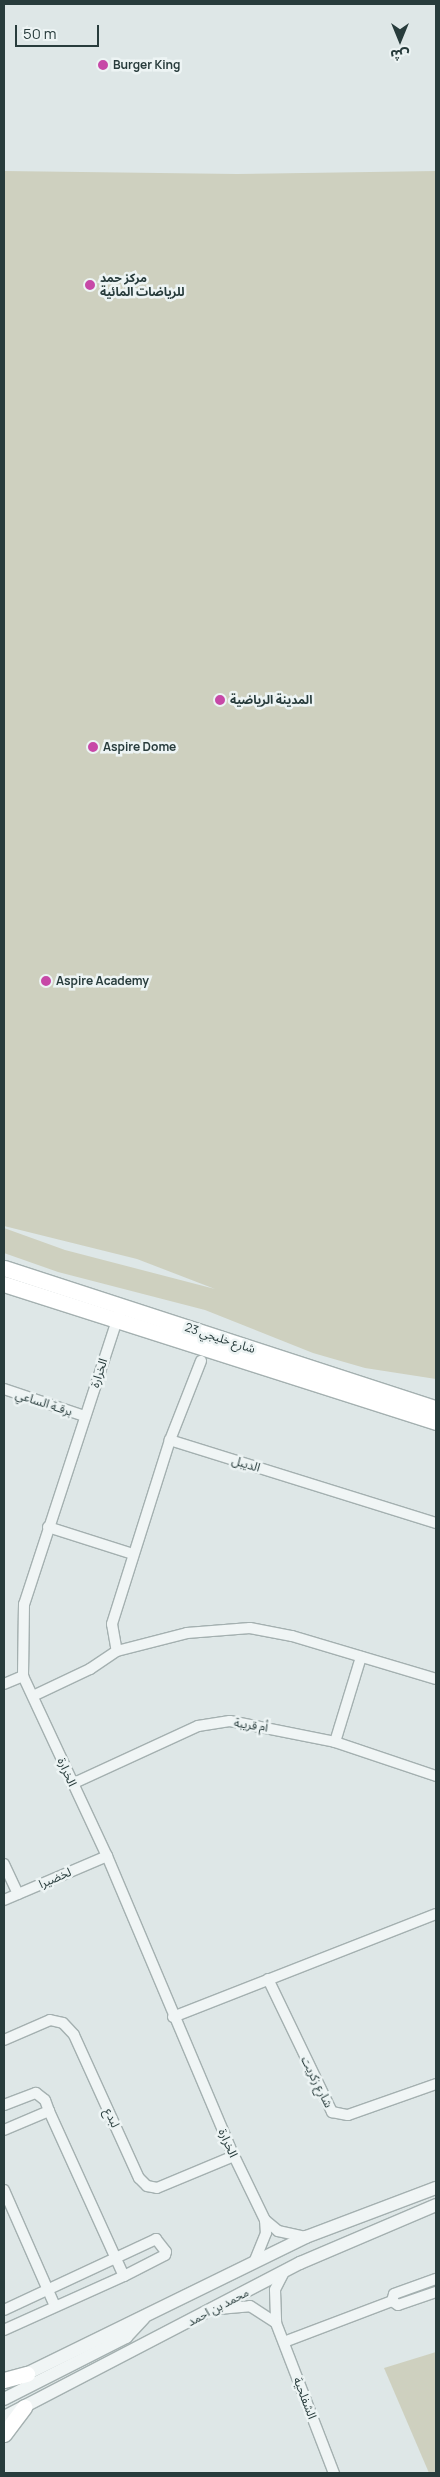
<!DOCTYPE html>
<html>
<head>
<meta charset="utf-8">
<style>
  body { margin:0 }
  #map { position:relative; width:440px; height:2477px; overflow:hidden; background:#dee7e7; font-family:Manrope,"Noto Sans Arabic",sans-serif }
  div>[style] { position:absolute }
  .green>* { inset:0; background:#ced0bf }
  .roads { filter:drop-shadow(1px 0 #a4b0b0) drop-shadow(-1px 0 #a4b0b0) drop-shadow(0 1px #a4b0b0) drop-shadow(0 -1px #a4b0b0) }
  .minor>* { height:10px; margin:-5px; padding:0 5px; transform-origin:5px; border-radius:5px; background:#f0f5f5 }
  .tertiary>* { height:12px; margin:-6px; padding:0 6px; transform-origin:6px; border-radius:6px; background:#f0f5f5 }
  .secondary>* { height:15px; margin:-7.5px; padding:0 7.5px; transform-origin:7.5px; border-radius:7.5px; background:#fff }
  .dots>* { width:14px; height:14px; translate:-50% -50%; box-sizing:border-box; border:2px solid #edf4f4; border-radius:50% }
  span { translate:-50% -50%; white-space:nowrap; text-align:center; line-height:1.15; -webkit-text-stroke:5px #edf4f4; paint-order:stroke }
  .poi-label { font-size:12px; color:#283c3c; font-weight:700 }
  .left { translate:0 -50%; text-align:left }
  .street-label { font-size:12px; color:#283c3c }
  .frame { position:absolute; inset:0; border:5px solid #283c3c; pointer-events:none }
  .north { position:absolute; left:375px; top:15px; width:50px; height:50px; -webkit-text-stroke:4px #edf4f4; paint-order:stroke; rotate:180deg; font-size:14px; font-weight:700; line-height:20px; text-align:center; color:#283c3c }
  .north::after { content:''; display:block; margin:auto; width:18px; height:22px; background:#283c3c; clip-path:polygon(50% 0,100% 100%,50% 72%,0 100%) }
  .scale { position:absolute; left:15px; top:25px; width:84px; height:22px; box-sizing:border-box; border:2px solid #283c3c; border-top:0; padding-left:6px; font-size:15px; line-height:18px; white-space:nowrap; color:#283c3c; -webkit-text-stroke:4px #edf4f4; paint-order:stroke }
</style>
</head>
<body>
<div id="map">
  <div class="green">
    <div style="clip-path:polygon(4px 171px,237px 174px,436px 171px,436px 1379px,365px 1368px,313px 1353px,205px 1310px,58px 1272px,4px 1253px,4px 1228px,65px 1250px,215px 1289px,137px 1259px,4px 1226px)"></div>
    <div style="clip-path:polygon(436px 2352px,436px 2473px,429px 2473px,384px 2368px)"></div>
  </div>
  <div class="roads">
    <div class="minor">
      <div style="left:119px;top:1314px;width:305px;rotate:108.1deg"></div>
      <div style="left:24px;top:1604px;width:72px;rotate:90.8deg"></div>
      <div style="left:23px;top:1676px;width:199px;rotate:65deg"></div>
      <div style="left:107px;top:1856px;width:326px;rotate:67.1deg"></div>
      <div style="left:234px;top:2156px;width:71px;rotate:64.2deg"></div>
      <div style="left:265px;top:2220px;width:13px;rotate:86deg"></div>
      <div style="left:266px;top:2233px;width:31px;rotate:112deg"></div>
      <div style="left:4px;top:1389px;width:84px;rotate:18.6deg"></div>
      <div style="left:170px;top:1440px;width:85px;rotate:-68.6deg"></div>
      <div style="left:436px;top:1523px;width:279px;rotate:-162.7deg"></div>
      <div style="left:170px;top:1440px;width:193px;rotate:107.5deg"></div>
      <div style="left:112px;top:1624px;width:27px;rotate:80deg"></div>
      <div style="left:117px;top:1651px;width:72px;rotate:-14.4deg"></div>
      <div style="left:187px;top:1633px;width:63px;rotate:-4.5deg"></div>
      <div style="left:250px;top:1628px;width:43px;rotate:10.8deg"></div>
      <div style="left:292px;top:1636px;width:150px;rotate:16.6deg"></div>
      <div style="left:48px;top:1527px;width:89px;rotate:17.6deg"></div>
      <div style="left:4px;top:1684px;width:21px;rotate:-23deg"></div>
      <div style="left:33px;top:1696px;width:63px;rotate:-25.3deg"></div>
      <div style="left:90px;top:1669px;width:32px;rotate:-34deg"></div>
      <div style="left:335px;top:1742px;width:89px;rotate:-73deg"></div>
      <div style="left:72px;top:1784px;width:139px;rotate:-24.7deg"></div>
      <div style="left:198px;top:1726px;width:32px;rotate:-9deg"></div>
      <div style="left:230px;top:1721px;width:107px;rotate:11.3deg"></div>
      <div style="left:335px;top:1742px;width:107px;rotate:18.6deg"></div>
      <div style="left:4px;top:1864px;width:33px;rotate:65deg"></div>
      <div style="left:4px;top:1900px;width:112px;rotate:-23.1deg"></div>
      <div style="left:268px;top:1979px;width:148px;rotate:64.3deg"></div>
      <div style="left:332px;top:2112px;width:16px;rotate:11deg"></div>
      <div style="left:348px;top:2115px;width:93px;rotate:-19.4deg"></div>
      <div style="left:173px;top:2017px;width:282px;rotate:-21.4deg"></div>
      <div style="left:4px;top:2040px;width:50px;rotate:-23.5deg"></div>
      <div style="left:50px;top:2020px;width:13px;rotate:13deg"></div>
      <div style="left:63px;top:2023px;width:16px;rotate:47deg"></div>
      <div style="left:74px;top:2035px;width:157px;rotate:65.6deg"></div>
      <div style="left:139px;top:2178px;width:11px;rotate:45deg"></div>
      <div style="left:147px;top:2186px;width:10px;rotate:11deg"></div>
      <div style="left:157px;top:2188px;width:83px;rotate:-22.6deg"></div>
      <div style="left:4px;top:2105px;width:34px;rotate:-21deg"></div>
      <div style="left:36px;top:2093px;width:11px;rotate:38deg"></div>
      <div style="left:45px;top:2100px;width:12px;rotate:70deg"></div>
      <div style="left:4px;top:2130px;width:49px;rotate:-22.9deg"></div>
      <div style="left:49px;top:2111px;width:181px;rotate:65.6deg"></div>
      <div style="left:4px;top:2190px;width:127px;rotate:66.3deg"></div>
      <div style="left:265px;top:2220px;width:17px;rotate:40deg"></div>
      <div style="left:278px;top:2231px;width:29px;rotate:12deg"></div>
      <div style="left:284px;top:2272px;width:20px;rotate:117deg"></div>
      <div style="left:275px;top:2290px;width:33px;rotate:88deg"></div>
      <div style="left:276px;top:2323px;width:161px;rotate:68.9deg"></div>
      <div style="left:392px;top:2301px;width:7px;rotate:-74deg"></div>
      <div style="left:394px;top:2294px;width:45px;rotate:-19.7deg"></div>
      <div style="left:218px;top:2309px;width:32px;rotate:-5deg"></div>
      <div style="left:250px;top:2306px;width:31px;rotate:33deg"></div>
      <div style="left:4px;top:2310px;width:168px;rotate:-25deg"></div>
      <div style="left:156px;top:2239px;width:16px;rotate:52deg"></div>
      <div style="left:166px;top:2252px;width:3px;rotate:108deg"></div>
      <div style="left:165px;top:2255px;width:46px;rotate:152.9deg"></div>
      <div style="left:124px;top:2276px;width:132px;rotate:155.8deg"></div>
      <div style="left:284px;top:2342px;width:116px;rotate:-20.8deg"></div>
      <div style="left:392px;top:2301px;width:7px;rotate:34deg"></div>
      <div style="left:398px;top:2305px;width:40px;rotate:-18.9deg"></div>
    </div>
    <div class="tertiary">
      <div style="left:18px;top:2378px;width:321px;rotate:-26.1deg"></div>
      <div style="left:306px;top:2237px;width:139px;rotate:-20.7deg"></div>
      <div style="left:4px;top:2399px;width:137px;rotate:-26.9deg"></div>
      <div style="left:126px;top:2337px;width:26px;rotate:-47deg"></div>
      <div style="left:4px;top:2417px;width:334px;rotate:-27.5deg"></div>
      <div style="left:300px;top:2263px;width:148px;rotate:-23.1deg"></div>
    </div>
    <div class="secondary">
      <div style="left:4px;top:1268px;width:454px;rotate:18deg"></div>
      <div style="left:4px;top:1284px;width:454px;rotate:17.7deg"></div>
      <div style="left:4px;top:2380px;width:24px;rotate:-15deg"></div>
      <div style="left:4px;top:2434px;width:34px;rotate:-53deg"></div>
    </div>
  </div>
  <div class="dots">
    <div style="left:103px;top:65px;background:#c748a7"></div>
    <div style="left:90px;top:285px;background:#c748a7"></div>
    <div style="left:220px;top:700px;background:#c748a7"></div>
    <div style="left:93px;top:747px;background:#c748a7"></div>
    <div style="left:46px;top:981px;background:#c748a7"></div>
  </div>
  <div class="poi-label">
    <span class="left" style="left:113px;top:65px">Burger King</span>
    <span class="left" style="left:100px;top:285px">مركز حمد<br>للرياضات المائية</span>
    <span class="left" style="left:230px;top:700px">المدينة الرياضية</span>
    <span class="left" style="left:103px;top:747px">Aspire Dome</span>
    <span class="left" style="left:56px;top:981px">Aspire Academy</span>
  </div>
  <div class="street-label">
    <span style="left:220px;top:1338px;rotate:18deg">شارع خليجي 23</span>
    <span style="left:99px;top:1373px;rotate:-72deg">الخرارة</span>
    <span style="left:44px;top:1403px;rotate:18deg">برقـة الساعي</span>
    <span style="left:246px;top:1464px;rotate:17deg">الديبل</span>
    <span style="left:251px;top:1725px;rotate:9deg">أم قريبة</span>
    <span style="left:67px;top:1772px;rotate:66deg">الخرارة</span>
    <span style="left:55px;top:1878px;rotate:-23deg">لخضيرا</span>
    <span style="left:317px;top:2082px;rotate:63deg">شارع زكريت</span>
    <span style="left:112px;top:2118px;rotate:65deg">لبدع</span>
    <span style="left:228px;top:2143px;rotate:66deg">الخرارة</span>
    <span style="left:218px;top:2307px;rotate:-28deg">محمد بن احمد</span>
    <span style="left:305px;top:2398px;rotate:69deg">الشفلحية</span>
  </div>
  <div class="frame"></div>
  <div class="north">ش</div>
  <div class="scale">50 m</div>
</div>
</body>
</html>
